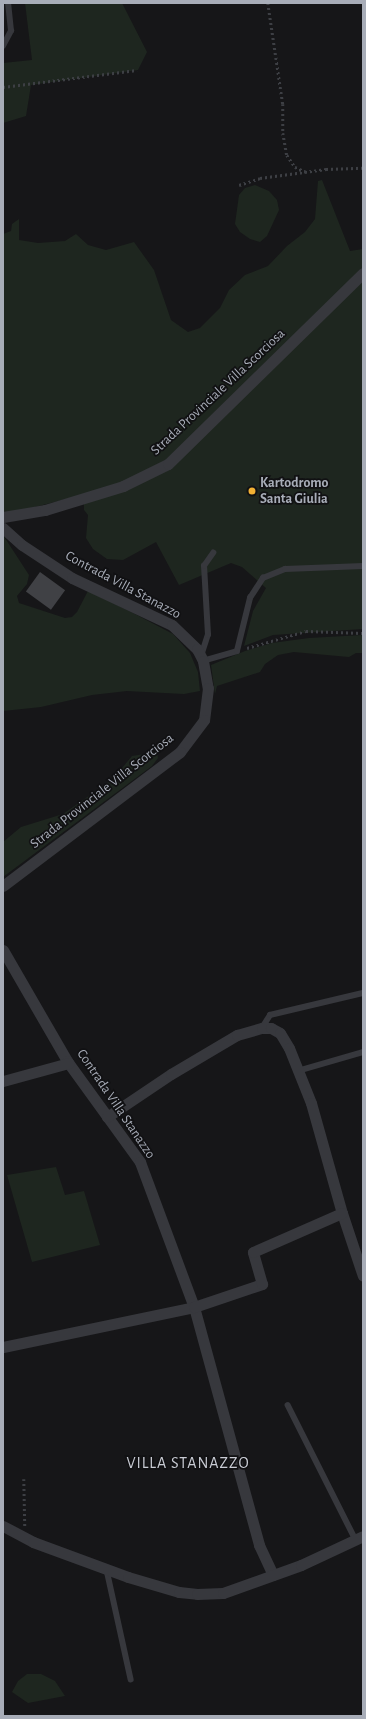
<!DOCTYPE html>
<html>
<head>
<meta charset="utf-8">
<style>
  body { margin:0 }
  #map { position:relative; width:366px; height:1719px; overflow:hidden; background:#161618; font-family:"Alegreya Sans",sans-serif }
  div>[style] { position:absolute }
  .green>* { inset:0; background:#1e261f }
  .building>* { inset:0; background:#404145; transform-origin:0 0 }
  .path>* { height:2.5px; margin-top:-1.25px; transform-origin:0; background:repeating-linear-gradient(90deg,#3d3f44 0 2px,transparent 0 5px) }
  .service>* { height:5.5px; margin:-2.75px; padding:0 2.75px; transform-origin:2.75px; border-radius:2.75px; background:#37383d }
  .minor>* { height:11px; margin:-5.5px; padding:0 5.5px; transform-origin:5.5px; border-radius:5.5px; background:#37383d }
  .dots>* { width:11px; height:11px; translate:-50% -50%; box-sizing:border-box; border:2px solid #111113; border-radius:50% }
  span { translate:-50% -50%; white-space:nowrap; text-align:center; line-height:1.15; -webkit-text-stroke:3.5px #111113; paint-order:stroke }
  .street-label { font-size:14px; color:#a8adb8 }
  .poi-label { font-size:14px; color:#a8adb8; font-weight:700 }
  .left { translate:0 -50%; text-align:left }
  .quarter-label { font-size:16px; color:#c9ccd4; letter-spacing:1px }
  .frame { position:absolute; inset:0; border:4px solid #a8adb8; pointer-events:none }
</style>
</head>
<body>
<div id="map">
  <div class="green">
    <div style="clip-path:polygon(25px 3px,122px 3px,147px 52px,138px 70px,31px 85px,26px 116px,3px 123px,3px 63px,32px 60px)"></div>
    <div style="clip-path:polygon(322px 180px,350px 251px,363px 249px,363px 269px,170px 462px,122px 485px,3px 515px,3px 234px,11px 231px,12px 224px,19px 219px,19px 240px,38px 243px,65px 241px,76px 234px,88px 245px,106px 250px,134px 242px,154px 270px,171px 320px,188px 332px,200px 328px,220px 308px,229px 290px,245px 275px,268px 266px,287px 246px,305px 232px,315px 219px,318px 181px)"></div>
    <div style="clip-path:polygon(255px 185px,269px 191px,277px 200px,279px 210px,267px 236px,260px 242px,250px 239px,240px 232px,235px 224px,239px 195px,245px 188px)"></div>
    <div style="clip-path:polygon(363px 278px,363px 629px,273px 635px,244px 646px,253px 611px,266px 588px,242px 567px,231px 563px,179px 585px,156px 542px,123px 560px,107px 559px,93px 549px,86px 538px,88px 515px,84px 510px,84px 501px,169px 466px)"></div>
    <div style="clip-path:polygon(3px 535px,29px 575px,27px 584px,17px 596px,19px 603px,65px 618px,72px 617px,77px 612px,88px 591px,133px 613px,173px 634px,190px 653px,198px 672px,200px 691px,184px 694px,127px 691px,92px 695px,41px 707px,3px 711px)"></div>
    <div style="clip-path:polygon(363px 635px,363px 653px,356px 653px,349px 657px,294px 652px,278px 655px,265px 664px,260px 672px,217px 686px,215px 694px,211px 665px,245px 651px,272px 643px,309px 638px)"></div>
    <div style="clip-path:polygon(157px 752px,158px 758px,152px 766px,3px 877px,3px 842px,21px 827px,63px 814px,113px 779px,132px 756px)"></div>
    <div style="clip-path:polygon(56px 1167px,65px 1195px,84px 1191px,100px 1245px,32px 1262px,7px 1175px)"></div>
    <div style="clip-path:polygon(27px 1674px,41px 1674px,55px 1681px,65px 1696px,28px 1703px,12px 1692px,18px 1681px)"></div>
  </div>
  <div class="building">
    <div style="left:40px;top:572px;width:31px;height:24px;rotate:36deg"></div>
  </div>
  <div class="path">
    <div style="left:268px;top:3px;width:102px;rotate:81.6deg"></div>
    <div style="left:283px;top:104px;width:29px;rotate:90deg"></div>
    <div style="left:283px;top:133px;width:22px;rotate:80deg"></div>
    <div style="left:287px;top:155px;width:14px;rotate:56deg"></div>
    <div style="left:295px;top:167px;width:12px;rotate:24deg"></div>
    <div style="left:3px;top:87px;width:135px;rotate:-7.2deg"></div>
    <div style="left:239px;top:185px;width:22px;rotate:-18deg"></div>
    <div style="left:260px;top:178px;width:67px;rotate:-7.8deg"></div>
    <div style="left:326px;top:169px;width:37px;rotate:-2deg"></div>
    <div style="left:247px;top:648px;width:61px;rotate:-16.1deg"></div>
    <div style="left:306px;top:631px;width:57px;rotate:2deg"></div>
    <div style="left:24px;top:1479px;width:47px;rotate:88.8deg"></div>
  </div>
  <div class="service">
    <div style="left:3px;top:46px;width:17px;rotate:-62deg"></div>
    <div style="left:11px;top:31px;width:28px;rotate:-96deg"></div>
    <div style="left:201px;top:656px;width:22px;rotate:-72deg"></div>
    <div style="left:208px;top:635px;width:69px;rotate:-93.3deg"></div>
    <div style="left:204px;top:566px;width:16px;rotate:-55deg"></div>
    <div style="left:203px;top:661px;width:35px;rotate:-16deg"></div>
    <div style="left:237px;top:651px;width:55px;rotate:-76.2deg"></div>
    <div style="left:250px;top:598px;width:24px;rotate:-57deg"></div>
    <div style="left:263px;top:578px;width:24px;rotate:-22deg"></div>
    <div style="left:285px;top:569px;width:78px;rotate:-2.2deg"></div>
    <div style="left:262px;top:1028px;width:15px;rotate:-58deg"></div>
    <div style="left:270px;top:1015px;width:96px;rotate:-13.3deg"></div>
    <div style="left:298px;top:1071px;width:68px;rotate:-16.3deg"></div>
    <div style="left:288px;top:1405px;width:151px;rotate:63.3deg"></div>
    <div style="left:107px;top:1570px;width:112px;rotate:77.6deg"></div>
  </div>
  <div class="minor">
    <div style="left:3px;top:517px;width:43px;rotate:-9.5deg"></div>
    <div style="left:45px;top:510px;width:82px;rotate:-17.1deg"></div>
    <div style="left:123px;top:486px;width:50px;rotate:-26.1deg"></div>
    <div style="left:168px;top:464px;width:273px;rotate:-44.4deg"></div>
    <div style="left:3px;top:528px;width:25px;rotate:42deg"></div>
    <div style="left:22px;top:545px;width:60px;rotate:33.4deg"></div>
    <div style="left:72px;top:578px;width:110px;rotate:25.2deg"></div>
    <div style="left:172px;top:625px;width:35px;rotate:44deg"></div>
    <div style="left:197px;top:649px;width:13px;rotate:63deg"></div>
    <div style="left:203px;top:661px;width:27px;rotate:80deg"></div>
    <div style="left:208px;top:688px;width:32px;rotate:97deg"></div>
    <div style="left:204px;top:720px;width:40px;rotate:127deg"></div>
    <div style="left:180px;top:752px;width:222px;rotate:142.9deg"></div>
    <div style="left:3px;top:950px;width:128px;rotate:60deg"></div>
    <div style="left:67px;top:1061px;width:125px;rotate:54.1deg"></div>
    <div style="left:140px;top:1162px;width:155px;rotate:69.6deg"></div>
    <div style="left:194px;top:1307px;width:247px;rotate:74.7deg"></div>
    <div style="left:259px;top:1545px;width:33px;rotate:65deg"></div>
    <div style="left:3px;top:1081px;width:68px;rotate:-15.3deg"></div>
    <div style="left:107px;top:1117px;width:77px;rotate:-33.9deg"></div>
    <div style="left:171px;top:1074px;width:77px;rotate:-30.6deg"></div>
    <div style="left:237px;top:1035px;width:26px;rotate:-16deg"></div>
    <div style="left:262px;top:1028px;width:9px"></div>
    <div style="left:271px;top:1028px;width:10px;rotate:29deg"></div>
    <div style="left:280px;top:1033px;width:17px;rotate:59deg"></div>
    <div style="left:289px;top:1048px;width:59px;rotate:68.2deg"></div>
    <div style="left:311px;top:1103px;width:114px;rotate:74.3deg"></div>
    <div style="left:342px;top:1213px;width:66px;rotate:71.6deg"></div>
    <div style="left:3px;top:1347px;width:195px;rotate:-11.8deg"></div>
    <div style="left:194px;top:1307px;width:72px;rotate:-18.7deg"></div>
    <div style="left:262px;top:1284px;width:33px;rotate:-106deg"></div>
    <div style="left:253px;top:1252px;width:97px;rotate:-23.7deg"></div>
    <div style="left:3px;top:1526px;width:34px;rotate:28deg"></div>
    <div style="left:33px;top:1542px;width:101px;rotate:20.2deg"></div>
    <div style="left:128px;top:1577px;width:53px;rotate:16.4deg"></div>
    <div style="left:179px;top:1592px;width:18px;rotate:6deg"></div>
    <div style="left:197px;top:1594px;width:26px;rotate:-2deg"></div>
    <div style="left:223px;top:1593px;width:83px;rotate:-19.7deg"></div>
    <div style="left:301px;top:1565px;width:68px;rotate:-25.1deg"></div>
  </div>
  <div class="dots">
    <div style="left:252px;top:491px;background:#f2b134"></div>
  </div>
  <div class="street-label">
    <span style="left:218px;top:392px;rotate:-43deg">Strada Provinciale Villa Scorciosa</span>
    <span style="left:123px;top:585px;rotate:28deg">Contrada Villa Stanazzo</span>
    <span style="left:102px;top:791px;rotate:-38deg">Strada Provinciale Villa Scorciosa</span>
    <span style="left:116px;top:1104px;rotate:56deg">Contrada Villa Stanazzo</span>
  </div>
  <div class="poi-label">
    <span class="left" style="left:260px;top:491px">Kartodromo<br>Santa Giulia</span>
  </div>
  <div class="quarter-label">
    <span style="left:188px;top:1463px">VILLA STANAZZO</span>
  </div>
  <div class="frame"></div>
</div>
</body>
</html>
